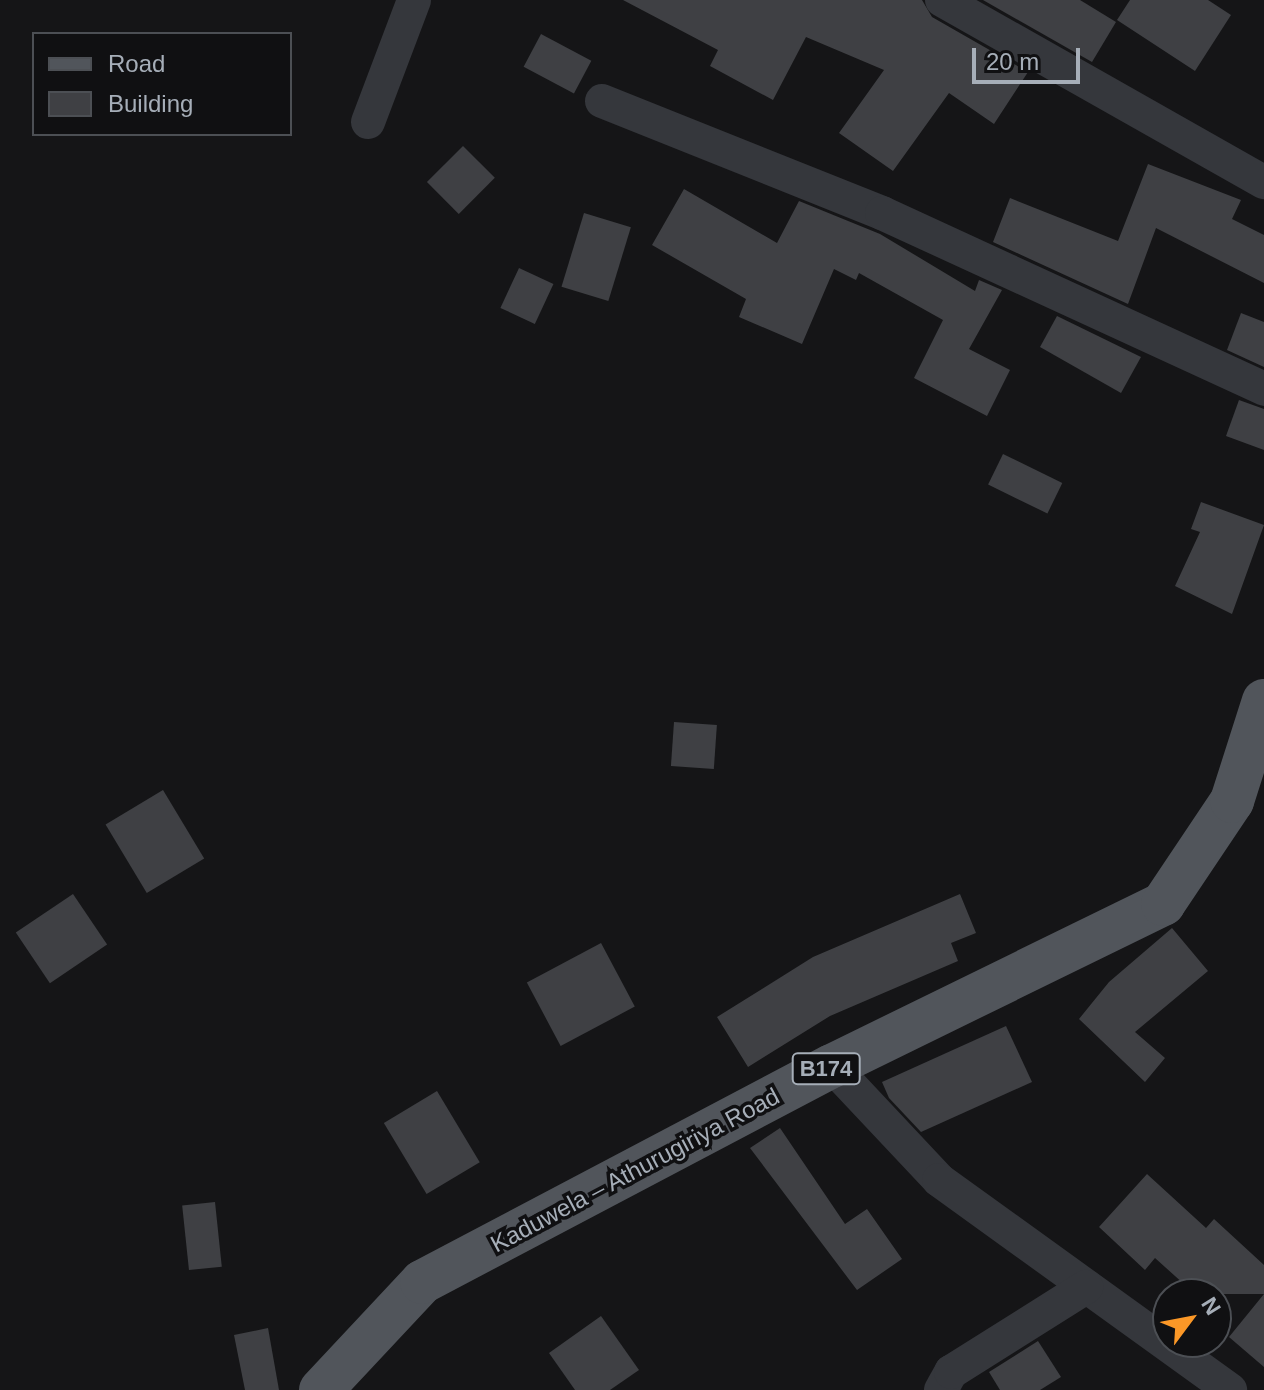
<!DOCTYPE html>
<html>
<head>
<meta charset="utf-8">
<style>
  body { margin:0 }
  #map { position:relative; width:1264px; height:1390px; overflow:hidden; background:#151517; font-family:Helvetica,sans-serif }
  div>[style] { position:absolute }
  .building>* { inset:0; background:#3f4044; transform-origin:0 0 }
  .street>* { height:34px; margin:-17px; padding:0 17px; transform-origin:17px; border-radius:17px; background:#35373c }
  .primary>* { height:44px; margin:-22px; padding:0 22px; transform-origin:22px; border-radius:22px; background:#51555b }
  span { translate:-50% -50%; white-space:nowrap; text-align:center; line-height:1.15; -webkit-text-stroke:7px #101012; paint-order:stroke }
  .shield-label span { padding:2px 6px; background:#101012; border:2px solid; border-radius:6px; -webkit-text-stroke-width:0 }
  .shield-label { font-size:22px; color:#a6aeb8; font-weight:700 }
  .street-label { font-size:24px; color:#a6aeb8 }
  .legend { position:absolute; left:32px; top:32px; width:260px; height:104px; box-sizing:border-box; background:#101012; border:2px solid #4c4f54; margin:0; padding:10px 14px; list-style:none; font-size:24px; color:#a6aeb8 }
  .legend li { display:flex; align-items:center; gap:16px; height:40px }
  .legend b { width:40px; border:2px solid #4c4f54 }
  .north { position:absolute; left:1152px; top:1278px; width:80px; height:80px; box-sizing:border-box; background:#101012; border:2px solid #4c4f54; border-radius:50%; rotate:58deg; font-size:22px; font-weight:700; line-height:32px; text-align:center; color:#a6aeb8 }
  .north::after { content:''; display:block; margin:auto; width:28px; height:36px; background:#fc9827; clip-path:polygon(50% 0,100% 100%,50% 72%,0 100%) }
  .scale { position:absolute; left:972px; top:48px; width:108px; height:36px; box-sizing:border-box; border:4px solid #a6aeb8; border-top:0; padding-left:10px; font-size:24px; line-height:28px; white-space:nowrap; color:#a6aeb8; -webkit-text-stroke:6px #101012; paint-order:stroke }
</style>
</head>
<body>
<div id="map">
  <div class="building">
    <div style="clip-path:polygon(623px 0,922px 0,932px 17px,1028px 72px,994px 124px,949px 93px,893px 171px,839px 133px,884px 70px,806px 37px,773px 100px,710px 66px,718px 50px)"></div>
    <div style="clip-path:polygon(983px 0,1080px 0,1116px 22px,1092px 62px)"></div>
    <div style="clip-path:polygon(1130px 0,1208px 0,1231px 15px,1195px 71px,1117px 20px)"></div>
    <div style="left:541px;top:34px;width:57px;height:37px;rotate:28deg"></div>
    <div style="left:463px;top:146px;width:45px;height:51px;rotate:45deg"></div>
    <div style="clip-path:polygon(1148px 164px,1241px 200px,1232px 219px,1264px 235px,1264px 283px,1156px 228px,1128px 304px,993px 242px,1010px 198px,1118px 241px)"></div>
    <div style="clip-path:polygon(684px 189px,777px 243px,799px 201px,880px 234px,975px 291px,979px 280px,1002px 290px,969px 349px,1010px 370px,987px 416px,914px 378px,943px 320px,859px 273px,856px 280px,834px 269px,802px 344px,739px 317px,746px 299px,652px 245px)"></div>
    <div style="left:584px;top:213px;width:49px;height:77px;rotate:17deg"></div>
    <div style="left:519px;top:268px;width:38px;height:44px;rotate:25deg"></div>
    <div style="clip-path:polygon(1241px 313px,1264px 322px,1264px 367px,1227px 350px)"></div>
    <div style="clip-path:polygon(1057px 316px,1141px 357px,1121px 393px,1040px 347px)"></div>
    <div style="clip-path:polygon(1239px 400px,1264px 409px,1264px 450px,1226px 436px)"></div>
    <div style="left:1003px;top:454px;width:66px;height:34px;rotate:26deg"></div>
    <div style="clip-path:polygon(1201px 502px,1264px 525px,1232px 614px,1175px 586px,1200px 532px,1191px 529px)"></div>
    <div style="left:674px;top:722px;width:43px;height:44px;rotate:4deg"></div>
    <div style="left:163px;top:790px;width:80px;height:67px;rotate:59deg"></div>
    <div style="left:73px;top:894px;width:61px;height:69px;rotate:56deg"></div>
    <div style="clip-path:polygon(960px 894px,976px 933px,951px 943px,958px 961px,830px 1016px,748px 1067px,717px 1017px,813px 957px)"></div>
    <div style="clip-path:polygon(1172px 928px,1208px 971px,1135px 1032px,1165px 1058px,1145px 1082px,1079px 1019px,1109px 982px)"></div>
    <div style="left:601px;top:943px;width:72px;height:84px;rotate:62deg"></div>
    <div style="clip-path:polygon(1006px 1026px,1032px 1082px,921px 1132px,889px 1098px,882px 1082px)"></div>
    <div style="left:437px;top:1091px;width:83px;height:62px;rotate:59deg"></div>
    <div style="clip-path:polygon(780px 1128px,845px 1224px,867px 1209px,902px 1259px,857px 1290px,750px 1148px)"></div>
    <div style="clip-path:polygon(1147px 1174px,1206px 1228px,1214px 1219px,1264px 1265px,1264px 1367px,1229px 1337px,1264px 1294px,1195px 1294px,1155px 1258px,1145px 1270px,1099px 1227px)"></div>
    <div style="left:215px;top:1202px;width:65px;height:33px;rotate:84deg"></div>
    <div style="clip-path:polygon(601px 1316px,639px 1370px,610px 1390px,575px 1390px,549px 1353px)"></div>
    <div style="clip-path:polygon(268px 1328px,279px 1390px,245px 1390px,234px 1335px)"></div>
    <div style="clip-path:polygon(1038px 1341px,1061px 1377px,1040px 1390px,1000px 1390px,989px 1372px)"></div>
  </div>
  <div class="street">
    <div style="left:942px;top:0;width:370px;rotate:29.5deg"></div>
    <div style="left:602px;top:101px;width:302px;rotate:21.8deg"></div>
    <div style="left:882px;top:213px;width:421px;rotate:24.7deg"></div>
    <div style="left:368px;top:122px;width:130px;rotate:-69.3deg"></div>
    <div style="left:832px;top:1066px;width:156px;rotate:46.8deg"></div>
    <div style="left:939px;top:1180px;width:359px;rotate:35.8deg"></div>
    <div style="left:941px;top:1390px;width:21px;rotate:-61deg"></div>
    <div style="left:951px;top:1372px;width:160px;rotate:-32.2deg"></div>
  </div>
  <div class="primary">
    <div style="left:321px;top:1390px;width:148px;rotate:-46.9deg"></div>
    <div style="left:422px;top:1282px;width:463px;rotate:-27.8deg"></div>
    <div style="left:832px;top:1066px;width:369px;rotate:-26.1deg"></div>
    <div style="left:1163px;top:904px;width:124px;rotate:-56.2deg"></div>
    <div style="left:1232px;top:801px;width:105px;rotate:-72.3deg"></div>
  </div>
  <div class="shield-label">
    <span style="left:826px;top:1069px">B174</span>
  </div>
  <div class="street-label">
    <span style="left:635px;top:1170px;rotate:-28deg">Kaduwela – Athurugiriya Road</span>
  </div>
  <ul class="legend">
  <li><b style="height:10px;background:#51555b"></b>Road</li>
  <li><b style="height:22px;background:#3f4044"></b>Building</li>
  </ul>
  <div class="north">N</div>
  <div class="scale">20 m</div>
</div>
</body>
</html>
